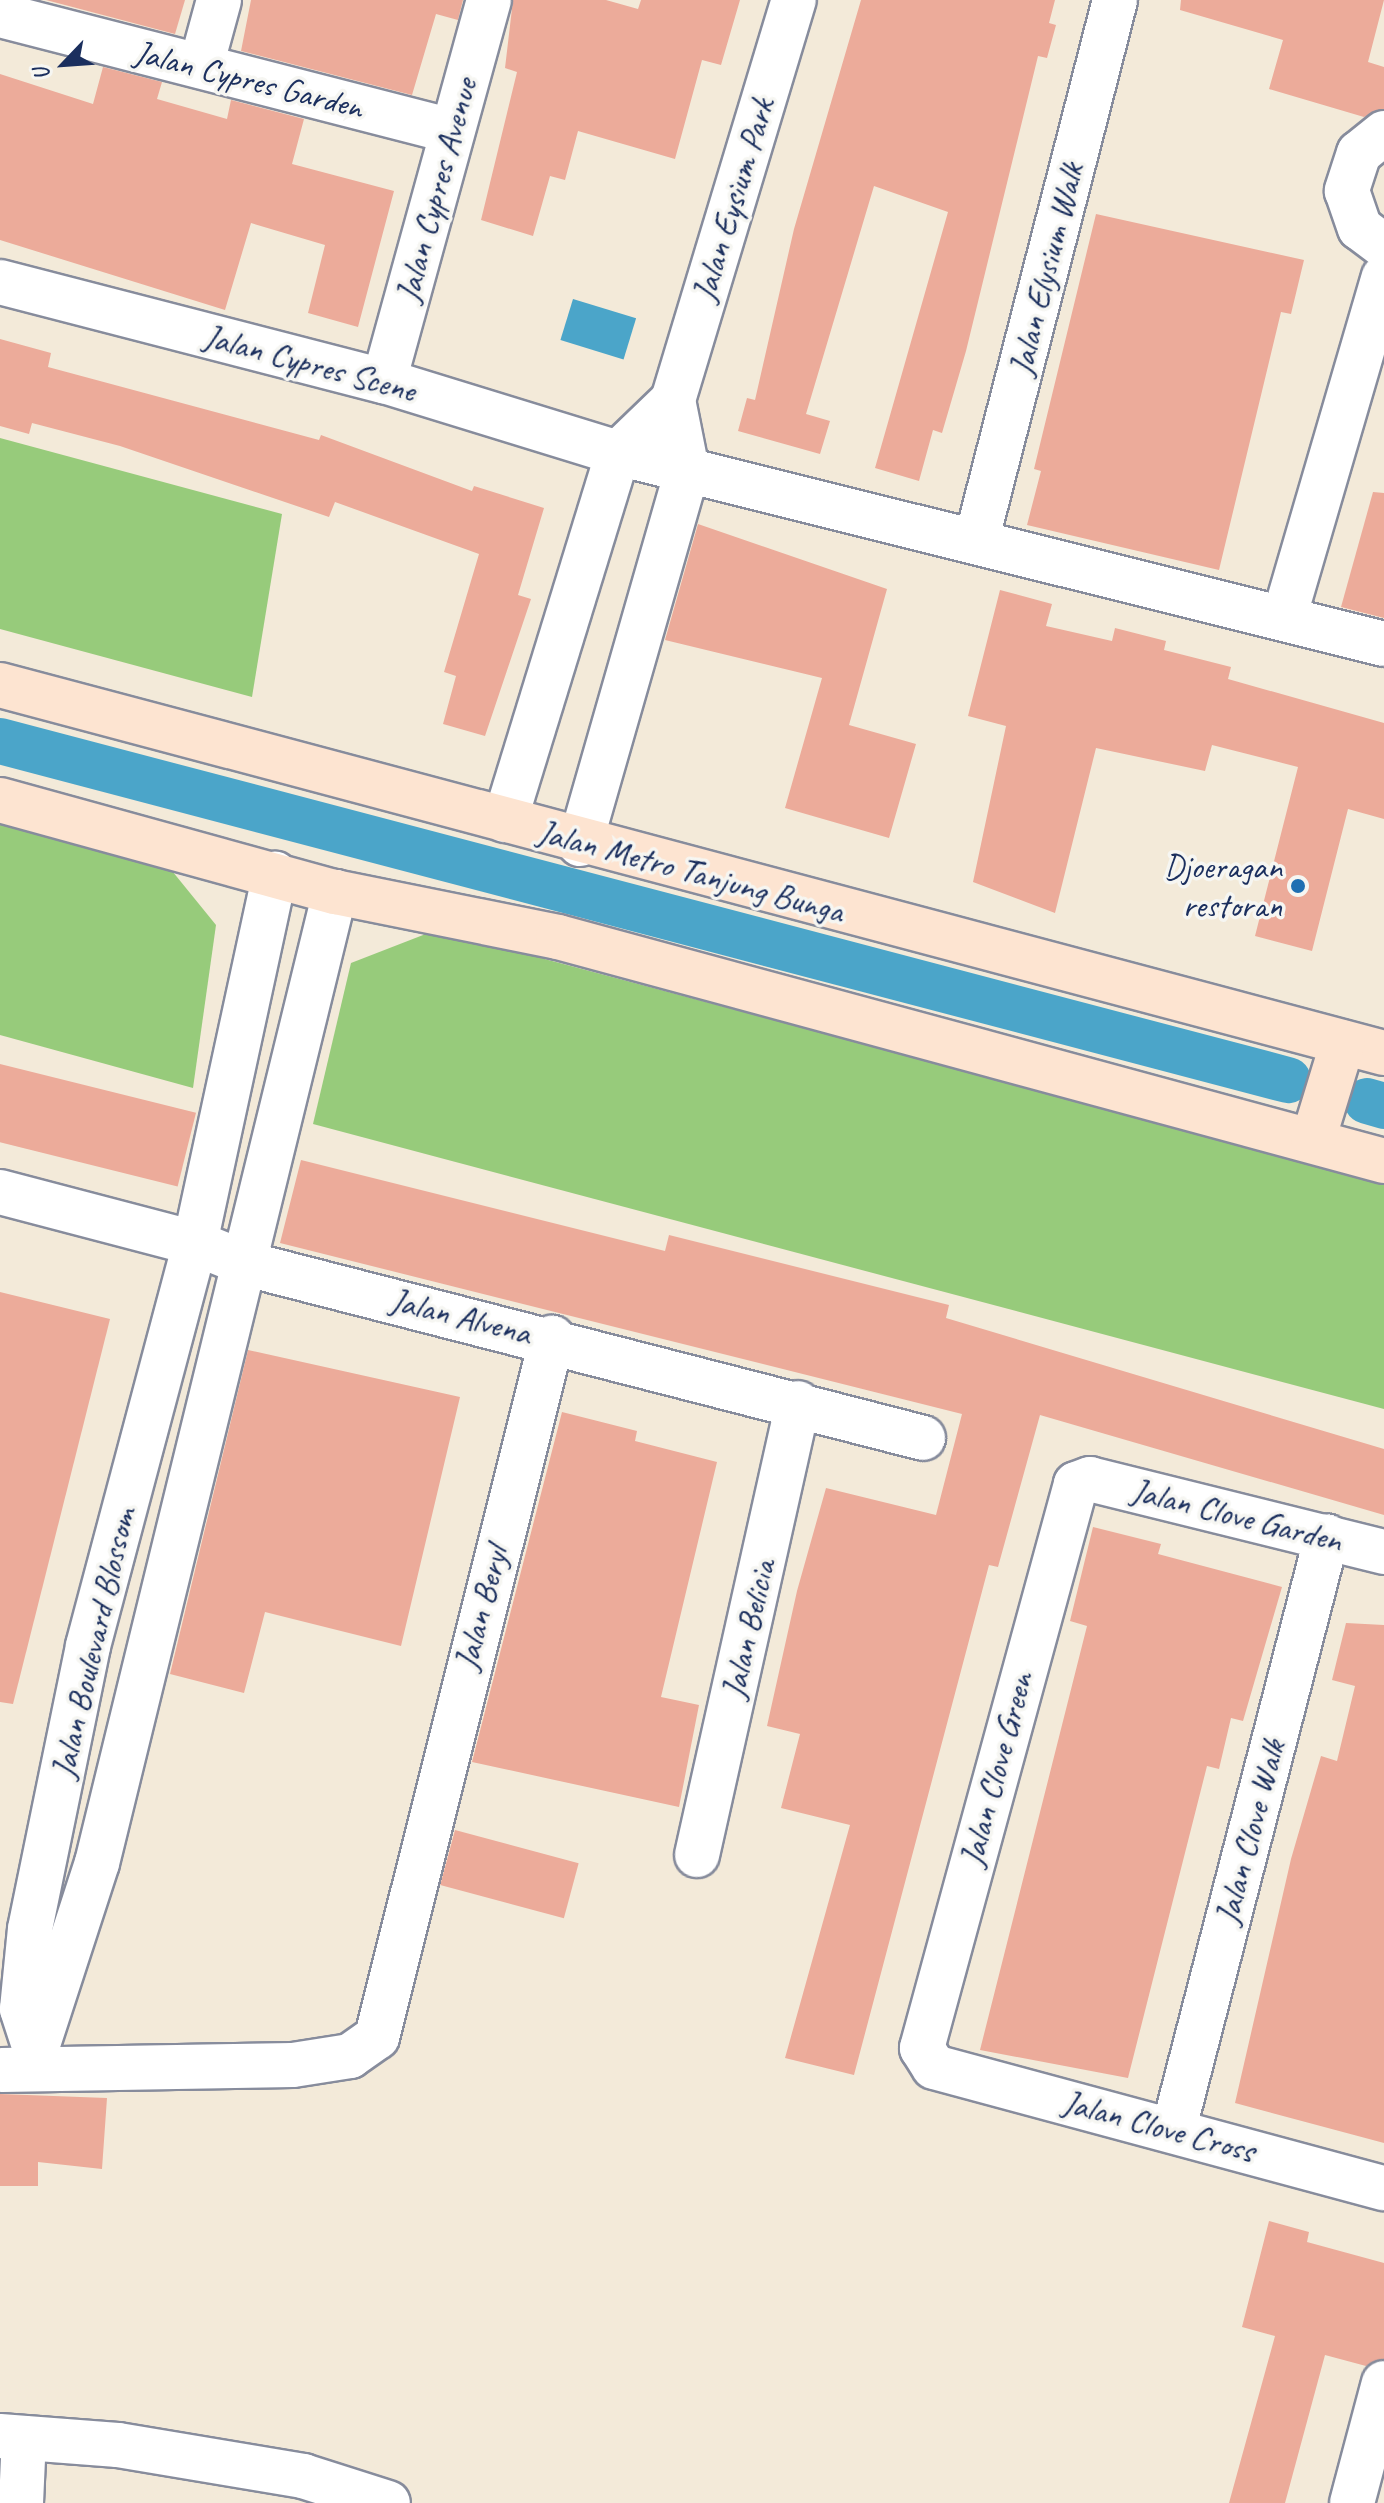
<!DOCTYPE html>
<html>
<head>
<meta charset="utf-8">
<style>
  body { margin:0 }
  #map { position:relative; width:1384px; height:2503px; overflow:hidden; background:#f3ead9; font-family:Caveat,sans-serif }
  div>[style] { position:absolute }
  .green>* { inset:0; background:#97cb7b }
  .water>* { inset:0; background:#4ba5c9; transform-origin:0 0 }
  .canal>* { height:46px; margin:-23px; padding:0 23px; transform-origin:23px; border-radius:23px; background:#4ba5c9 }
  .building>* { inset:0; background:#ecab9a; transform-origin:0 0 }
  .roads { filter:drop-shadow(2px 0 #878c9c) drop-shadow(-2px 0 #878c9c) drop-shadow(0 2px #878c9c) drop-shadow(0 -2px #878c9c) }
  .minor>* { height:44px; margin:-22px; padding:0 22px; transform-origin:22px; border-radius:22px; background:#fff }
  .secondary>* { height:44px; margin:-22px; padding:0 22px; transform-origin:22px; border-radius:22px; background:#fde4d1 }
  .dots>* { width:22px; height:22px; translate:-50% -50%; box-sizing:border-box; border:4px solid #f6f6f2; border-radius:50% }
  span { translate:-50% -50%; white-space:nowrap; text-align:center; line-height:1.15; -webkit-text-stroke:7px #f6f6f2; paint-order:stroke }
  .street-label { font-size:34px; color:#1b2f5e }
  .poi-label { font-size:34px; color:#1b2f5e }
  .right { translate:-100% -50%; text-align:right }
  .north { position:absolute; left:24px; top:24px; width:80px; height:80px; -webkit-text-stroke:6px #f6f6f2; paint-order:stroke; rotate:245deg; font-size:22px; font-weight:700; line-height:32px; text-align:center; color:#1b2f5e }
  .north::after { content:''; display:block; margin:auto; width:28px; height:36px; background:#1b2f5e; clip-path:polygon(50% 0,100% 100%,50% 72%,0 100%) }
</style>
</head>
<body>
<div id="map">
  <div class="green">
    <div style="clip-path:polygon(0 438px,282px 514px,252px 697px,0 629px)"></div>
    <div style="clip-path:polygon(0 818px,164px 861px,216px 925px,193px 1088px,0 1035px)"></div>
    <div style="clip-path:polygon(436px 930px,1384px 1183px,1384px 1409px,313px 1124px,351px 963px)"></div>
  </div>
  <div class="water">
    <div style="left:573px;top:299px;width:66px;height:43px;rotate:17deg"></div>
  </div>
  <div class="canal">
    <div style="left:0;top:741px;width:1332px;rotate:14.75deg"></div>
    <div style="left:1367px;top:1101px;width:18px;rotate:16deg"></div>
  </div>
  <div class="building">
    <div style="clip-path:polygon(46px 0,185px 0,175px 34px)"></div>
    <div style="clip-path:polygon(251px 0,463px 0,458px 20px,436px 14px,412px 95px,241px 51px)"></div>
    <div style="clip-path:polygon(513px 0,606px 0,638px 9px,641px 0,740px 0,721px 65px,702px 60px,675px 159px,578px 131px,565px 180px,550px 176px,533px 236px,481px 220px,517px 72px,505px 68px)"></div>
    <div style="clip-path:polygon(861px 0,1055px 0,1049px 23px,1056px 25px,1047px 58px,1038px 56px,966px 351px,942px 433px,933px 430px,919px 481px,875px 468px,948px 212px,874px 186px,806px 414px,830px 421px,820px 454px,738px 431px,747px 398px,755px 400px,794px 229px)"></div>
    <div style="clip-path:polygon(1181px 0,1384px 0,1368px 62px,1384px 67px,1384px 109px,1364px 117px,1269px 89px,1283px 40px,1180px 10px)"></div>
    <div style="clip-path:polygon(103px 67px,162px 82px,157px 99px,227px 119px,231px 100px,304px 119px,292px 164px,394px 191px,358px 327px,308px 313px,325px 245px,251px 223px,225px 310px,0 240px,0 74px,93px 104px)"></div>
    <div style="clip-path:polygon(1096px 214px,1304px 260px,1291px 314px,1281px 312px,1219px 570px,1027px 525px,1041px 471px,1034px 469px)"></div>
    <div style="clip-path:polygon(0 339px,51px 353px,48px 367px,319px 440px,321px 435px,472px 491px,474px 486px,544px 508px,518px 595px,531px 599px,485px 736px,443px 724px,456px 676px,444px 672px,479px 554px,335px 502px,329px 517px,120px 446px,32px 423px,29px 434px,0 426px)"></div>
    <div style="clip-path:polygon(1373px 492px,1384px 493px,1384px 618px,1341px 607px)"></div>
    <div style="clip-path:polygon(698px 524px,887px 589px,849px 725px,916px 744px,889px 838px,785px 808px,822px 678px,665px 640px)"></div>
    <div style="clip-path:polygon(1000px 590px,1052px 604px,1046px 626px,1112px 641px,1115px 628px,1166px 641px,1164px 650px,1231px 667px,1228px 679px,1384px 723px,1384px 819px,1348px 809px,1312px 951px,1255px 936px,1298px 767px,1212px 745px,1205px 771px,1096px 748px,1055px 913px,973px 882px,1006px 726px,968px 716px)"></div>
    <div style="left:0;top:1064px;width:202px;height:76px;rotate:14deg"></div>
    <div style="clip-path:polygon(301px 1160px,665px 1251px,669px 1235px,949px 1305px,946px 1318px,1384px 1449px,1384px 1515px,1040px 1415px,998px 1567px,989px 1565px,854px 2075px,785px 2058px,850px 1825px,781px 1808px,800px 1734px,767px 1726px,797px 1591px,826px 1488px,936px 1515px,962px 1414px,280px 1243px)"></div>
    <div style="clip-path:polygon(0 1292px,110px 1319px,13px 1704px,0 1702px)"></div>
    <div style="clip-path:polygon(248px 1350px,460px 1397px,401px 1646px,265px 1612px,244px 1693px,170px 1674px)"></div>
    <div style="clip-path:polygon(562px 1412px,637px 1431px,635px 1441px,717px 1462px,661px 1697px,699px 1705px,679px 1807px,472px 1762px)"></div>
    <div style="clip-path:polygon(1093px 1527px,1161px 1544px,1158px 1554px,1282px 1587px,1243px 1721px,1231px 1718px,1219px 1769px,1207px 1766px,1128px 2078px,980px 2050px,1087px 1626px,1070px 1621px)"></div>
    <div style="clip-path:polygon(1346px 1623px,1384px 1625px,1384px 2143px,1235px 2103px,1291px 1859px,1321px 1756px,1337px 1761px,1355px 1686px,1332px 1680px)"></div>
    <div style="left:455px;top:1830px;width:128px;height:57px;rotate:15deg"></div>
    <div style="clip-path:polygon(0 2094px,107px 2098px,102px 2169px,38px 2162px,38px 2186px,0 2186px)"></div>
    <div style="clip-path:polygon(1269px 2221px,1309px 2232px,1307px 2242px,1384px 2263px,1384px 2359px,1366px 2366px,1325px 2355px,1285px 2503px,1229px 2503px,1275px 2336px,1242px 2327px)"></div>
  </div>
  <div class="roads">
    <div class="minor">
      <div style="left:0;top:15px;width:466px;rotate:14.4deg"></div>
      <div style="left:201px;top:66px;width:68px;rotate:-74.7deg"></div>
      <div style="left:1384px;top:133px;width:32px;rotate:141deg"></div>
      <div style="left:1359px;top:153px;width:40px;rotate:108deg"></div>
      <div style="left:1347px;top:191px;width:39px;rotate:71deg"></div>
      <div style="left:1360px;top:228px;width:30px;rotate:37deg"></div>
      <div style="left:0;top:282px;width:397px;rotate:14.5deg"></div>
      <div style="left:384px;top:381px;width:245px;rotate:17.1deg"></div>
      <div style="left:618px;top:453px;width:789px;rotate:14deg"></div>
      <div style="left:384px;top:381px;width:395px;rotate:-74.6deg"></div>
      <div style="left:977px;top:538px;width:555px;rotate:-75.61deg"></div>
      <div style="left:1284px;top:618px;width:355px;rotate:-73.7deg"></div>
      <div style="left:505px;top:820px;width:384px;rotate:-72.9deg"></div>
      <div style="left:618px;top:453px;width:76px;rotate:-43.9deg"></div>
      <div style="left:580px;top:844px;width:389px;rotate:-74deg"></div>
      <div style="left:687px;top:470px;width:71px;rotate:-101.3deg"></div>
      <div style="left:673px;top:400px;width:418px;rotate:-73.2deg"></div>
      <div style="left:0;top:1192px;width:202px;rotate:14.7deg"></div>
      <div style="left:195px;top:1243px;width:56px;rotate:22deg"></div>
      <div style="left:247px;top:1264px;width:698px;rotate:14.43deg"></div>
      <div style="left:1384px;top:1552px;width:303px;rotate:-166.1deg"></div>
      <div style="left:1090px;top:1479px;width:15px;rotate:160deg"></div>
      <div style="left:1076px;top:1484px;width:585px;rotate:105.27deg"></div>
      <div style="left:922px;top:2048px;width:22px;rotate:58deg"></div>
      <div style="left:934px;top:2067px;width:466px;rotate:15.1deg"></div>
      <div style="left:697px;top:1855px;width:463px;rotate:-77.4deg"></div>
      <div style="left:34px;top:2046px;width:39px;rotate:-108deg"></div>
      <div style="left:22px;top:2009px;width:80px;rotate:-84.3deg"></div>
      <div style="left:30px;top:1929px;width:289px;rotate:-78.4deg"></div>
      <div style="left:88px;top:1646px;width:417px;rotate:-75.1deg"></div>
      <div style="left:195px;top:1243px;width:378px;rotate:-77.8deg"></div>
      <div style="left:30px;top:2069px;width:217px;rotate:-72deg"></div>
      <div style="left:97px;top:1863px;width:1000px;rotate:-76.23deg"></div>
      <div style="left:2px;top:2070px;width:291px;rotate:-1deg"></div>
      <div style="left:293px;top:2065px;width:58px;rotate:-9deg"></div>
      <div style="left:350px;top:2056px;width:33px;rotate:-35deg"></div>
      <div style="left:377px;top:2037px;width:721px;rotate:-75.94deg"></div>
      <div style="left:1174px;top:2128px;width:611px;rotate:-75.51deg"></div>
      <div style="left:0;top:2436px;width:118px;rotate:4.4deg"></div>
      <div style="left:118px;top:2445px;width:188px;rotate:9.5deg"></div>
      <div style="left:303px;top:2476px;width:89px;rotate:17.6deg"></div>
      <div style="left:21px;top:2503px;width:65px;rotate:-87.4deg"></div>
      <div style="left:1352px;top:2503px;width:124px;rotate:-75.1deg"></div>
    </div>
    <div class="secondary">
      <div style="left:0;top:685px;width:1432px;rotate:14.89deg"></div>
      <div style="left:0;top:800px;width:347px;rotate:15.4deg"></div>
      <div style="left:335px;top:892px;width:227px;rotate:11.4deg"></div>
      <div style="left:558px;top:937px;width:856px;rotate:15.17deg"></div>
      <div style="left:1313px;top:1140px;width:102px;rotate:-73deg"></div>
    </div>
  </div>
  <div class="dots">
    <div style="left:1298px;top:886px;background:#1f6fb2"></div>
  </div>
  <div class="street-label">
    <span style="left:249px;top:79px;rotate:14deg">Jalan Cypres Garden</span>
    <span style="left:436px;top:190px;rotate:-75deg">Jalan Cypres Avenue</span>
    <span style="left:733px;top:200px;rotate:-73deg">Jalan Eysium Park</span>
    <span style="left:1046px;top:269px;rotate:-76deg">Jalan Elysium Walk</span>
    <span style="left:310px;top:363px;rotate:15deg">Jalan Cypres Scene</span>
    <span style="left:691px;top:871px;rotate:15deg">Jalan Metro Tanjung Bunga</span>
    <span style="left:461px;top:1316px;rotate:14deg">Jalan Alvena</span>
    <span style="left:1237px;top:1515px;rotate:14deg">Jalan Clove Garden</span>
    <span style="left:481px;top:1608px;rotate:-75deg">Jalan Beryl</span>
    <span style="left:748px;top:1629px;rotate:-77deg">Jalan Belicia</span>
    <span style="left:93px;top:1643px;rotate:-77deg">Jalan Boulevard Blossom</span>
    <span style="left:996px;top:1769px;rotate:-75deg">Jalan Clove Green</span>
    <span style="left:1250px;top:1832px;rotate:-75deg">Jalan Clove Walk</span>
    <span style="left:1159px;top:2126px;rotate:15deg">Jalan Clove Cross</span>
  </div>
  <div class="poi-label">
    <span class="right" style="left:1282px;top:886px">Djoeragan<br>restoran</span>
  </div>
  <div class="north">U</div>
</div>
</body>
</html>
